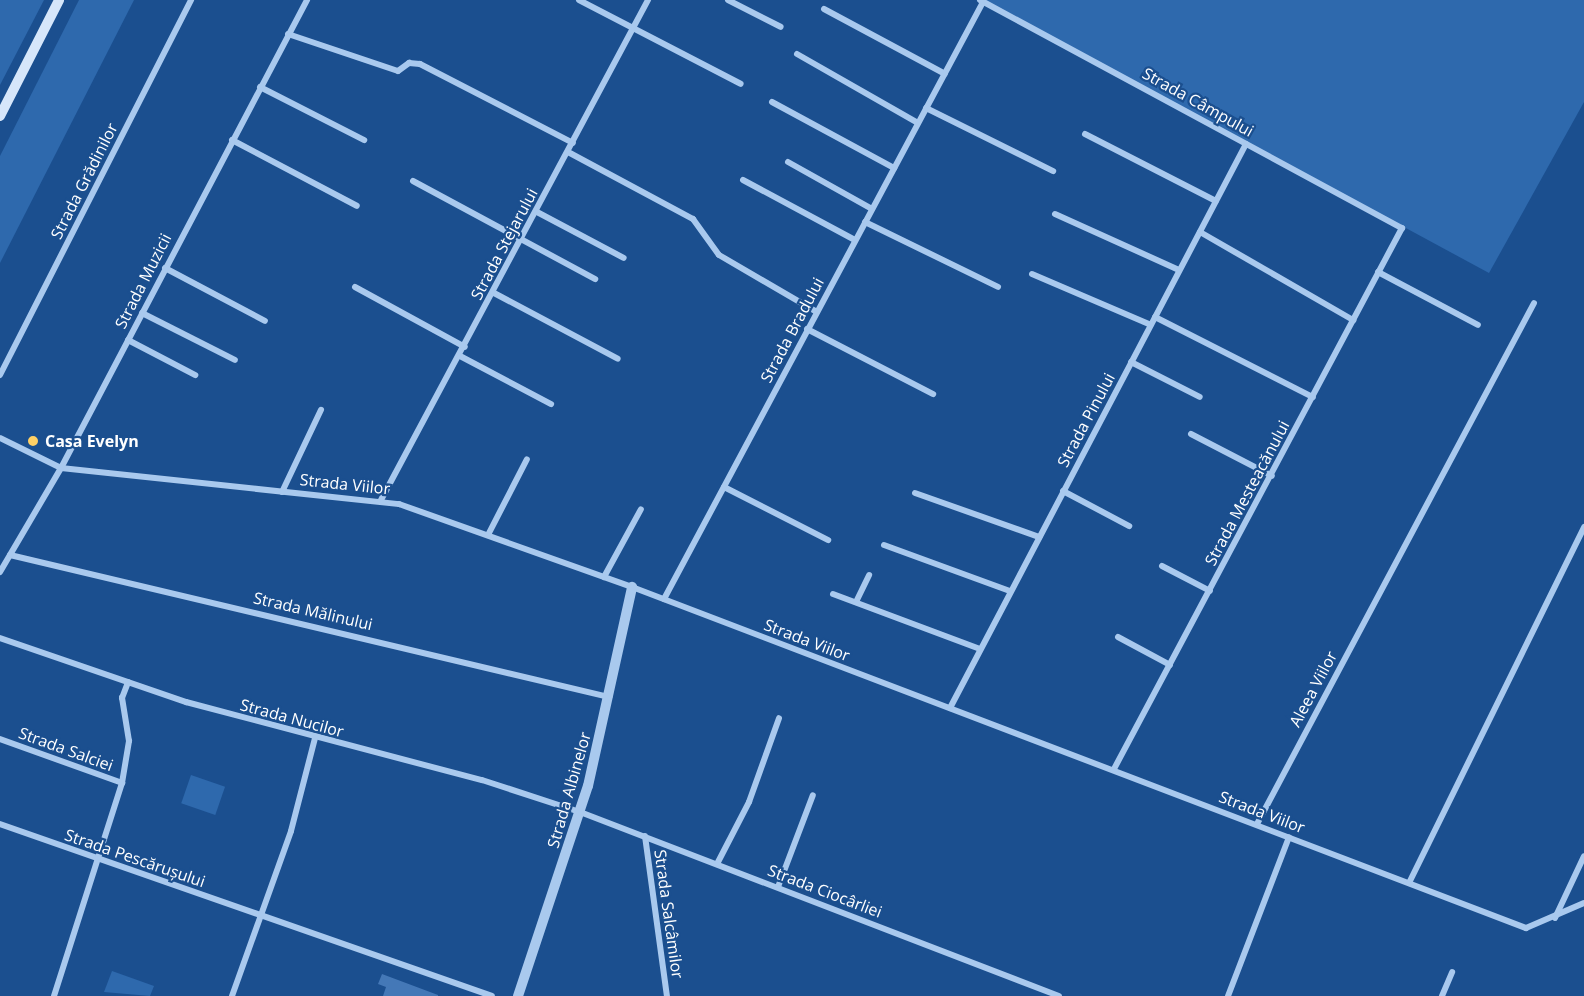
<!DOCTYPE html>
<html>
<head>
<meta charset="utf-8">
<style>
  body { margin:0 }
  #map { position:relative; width:1584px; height:996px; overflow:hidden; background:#1b4f8f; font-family:"Open Sans",sans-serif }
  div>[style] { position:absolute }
  .green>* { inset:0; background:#2e69ad; transform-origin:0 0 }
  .building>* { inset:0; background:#4478b7 }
  .minor>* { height:6px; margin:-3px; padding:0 3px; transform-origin:3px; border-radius:3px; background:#a9c9ee }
  .tertiary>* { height:10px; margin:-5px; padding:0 5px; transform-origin:5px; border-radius:5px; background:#a9c9ee }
  .secondary>* { height:10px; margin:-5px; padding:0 5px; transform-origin:5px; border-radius:5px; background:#d6e6fa }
  .dots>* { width:16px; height:16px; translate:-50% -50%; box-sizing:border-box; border:3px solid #1b4f8f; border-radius:50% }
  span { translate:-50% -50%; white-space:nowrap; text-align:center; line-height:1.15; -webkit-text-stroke:4.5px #1b4f8f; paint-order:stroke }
  .street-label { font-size:16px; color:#fff }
  .poi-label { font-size:16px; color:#fff; font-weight:700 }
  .left { translate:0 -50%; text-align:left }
</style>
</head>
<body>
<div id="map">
  <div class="green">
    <div style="clip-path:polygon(0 0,44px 0,0 85px)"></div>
    <div style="clip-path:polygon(79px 0,134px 0,0 263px,0 156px)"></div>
    <div style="clip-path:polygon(984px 0,1584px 0,1584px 102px,1489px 273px)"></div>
    <div style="left:191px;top:775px;width:36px;height:30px;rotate:19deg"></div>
    <div style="clip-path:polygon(112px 971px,154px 986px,150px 996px,104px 992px)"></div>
  </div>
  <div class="building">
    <div style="clip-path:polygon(382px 974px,438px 995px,438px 996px,383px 996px,386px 987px,378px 984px)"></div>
  </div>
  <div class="minor">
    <div style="left:579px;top:0;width:182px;rotate:27.4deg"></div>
    <div style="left:728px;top:0;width:59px;rotate:27deg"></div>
    <div style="left:980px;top:0;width:480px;rotate:28.4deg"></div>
    <div style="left:1402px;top:228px;width:613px;rotate:118.03deg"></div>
    <div style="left:824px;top:9px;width:137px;rotate:28.2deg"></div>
    <div style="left:288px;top:34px;width:116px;rotate:18.6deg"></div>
    <div style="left:398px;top:71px;width:14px;rotate:-36deg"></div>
    <div style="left:409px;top:63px;width:11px;rotate:5deg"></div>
    <div style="left:420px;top:64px;width:172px;rotate:27.3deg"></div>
    <div style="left:797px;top:54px;width:139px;rotate:29.7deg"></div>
    <div style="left:260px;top:87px;width:117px;rotate:27deg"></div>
    <div style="left:772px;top:102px;width:139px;rotate:28.4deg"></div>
    <div style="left:926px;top:108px;width:142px;rotate:26.4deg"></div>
    <div style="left:1085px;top:134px;width:147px;rotate:27.1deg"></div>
    <div style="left:232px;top:140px;width:141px;rotate:27.8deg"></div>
    <div style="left:568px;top:152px;width:142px;rotate:28.2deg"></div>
    <div style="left:693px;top:219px;width:44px;rotate:54.2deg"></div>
    <div style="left:719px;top:255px;width:113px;rotate:30.2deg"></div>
    <div style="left:788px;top:162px;width:96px;rotate:29.2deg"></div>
    <div style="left:743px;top:180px;width:127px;rotate:28.2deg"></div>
    <div style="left:413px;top:181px;width:207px;rotate:28.3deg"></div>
    <div style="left:537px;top:212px;width:98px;rotate:27.9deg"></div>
    <div style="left:1055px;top:214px;width:136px;rotate:24.3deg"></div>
    <div style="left:865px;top:222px;width:148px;rotate:26deg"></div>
    <div style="left:1200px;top:232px;width:177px;rotate:29.9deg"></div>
    <div style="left:165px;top:268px;width:113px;rotate:27.9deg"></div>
    <div style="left:1378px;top:272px;width:113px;rotate:27.9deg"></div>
    <div style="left:1032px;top:274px;width:129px;rotate:23.2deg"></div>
    <div style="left:355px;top:287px;width:125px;rotate:28.6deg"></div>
    <div style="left:494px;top:293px;width:140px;rotate:28deg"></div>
    <div style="left:142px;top:313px;width:104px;rotate:26.8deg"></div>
    <div style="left:1155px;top:317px;width:177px;rotate:26.9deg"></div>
    <div style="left:807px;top:329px;width:142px;rotate:27.3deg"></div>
    <div style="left:128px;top:340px;width:76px;rotate:27.6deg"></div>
    <div style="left:460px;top:356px;width:103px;rotate:27.8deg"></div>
    <div style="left:1131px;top:362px;width:77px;rotate:26.9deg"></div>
    <div style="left:0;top:375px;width:421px;rotate:-63deg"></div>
    <div style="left:1191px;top:434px;width:91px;rotate:27.4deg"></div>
    <div style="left:0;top:438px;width:68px;rotate:26.2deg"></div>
    <div style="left:61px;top:468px;width:340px;rotate:6.1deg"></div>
    <div style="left:399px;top:504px;width:247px;rotate:19.6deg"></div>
    <div style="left:632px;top:587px;width:957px;rotate:20.88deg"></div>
    <div style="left:1526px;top:928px;width:63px;rotate:-23.3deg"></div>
    <div style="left:724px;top:487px;width:117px;rotate:27deg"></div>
    <div style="left:1063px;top:491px;width:75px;rotate:27.9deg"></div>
    <div style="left:282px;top:492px;width:91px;rotate:-64.6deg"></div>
    <div style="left:915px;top:493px;width:132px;rotate:19.5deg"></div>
    <div style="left:381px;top:500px;width:567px;rotate:-61.9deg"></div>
    <div style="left:488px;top:535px;width:85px;rotate:-62.8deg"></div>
    <div style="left:884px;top:545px;width:134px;rotate:20.1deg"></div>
    <div style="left:10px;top:555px;width:616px;rotate:13.34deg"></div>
    <div style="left:1162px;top:566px;width:54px;rotate:27.5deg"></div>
    <div style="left:0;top:572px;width:121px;rotate:-59.6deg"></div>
    <div style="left:61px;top:468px;width:529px;rotate:-62.27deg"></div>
    <div style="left:604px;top:577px;width:77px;rotate:-61.4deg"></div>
    <div style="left:833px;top:594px;width:157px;rotate:20.5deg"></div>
    <div style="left:664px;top:599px;width:677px;rotate:-61.88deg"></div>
    <div style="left:856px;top:602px;width:30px;rotate:-64deg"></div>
    <div style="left:1118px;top:637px;width:59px;rotate:28.3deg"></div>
    <div style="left:0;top:638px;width:197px;rotate:19deg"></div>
    <div style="left:186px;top:702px;width:306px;rotate:14.8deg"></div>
    <div style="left:482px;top:780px;width:103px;rotate:18.1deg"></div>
    <div style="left:580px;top:812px;width:513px;rotate:21.01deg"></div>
    <div style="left:950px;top:708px;width:637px;rotate:-62.31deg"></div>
    <div style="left:0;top:739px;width:130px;rotate:19.8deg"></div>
    <div style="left:0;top:824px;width:521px;rotate:19.27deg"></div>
    <div style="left:1257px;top:824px;width:590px;rotate:-62deg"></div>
    <div style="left:645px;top:836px;width:162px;rotate:82.2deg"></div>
    <div style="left:717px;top:864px;width:70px;rotate:-62.7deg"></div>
    <div style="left:749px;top:802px;width:89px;rotate:-70.3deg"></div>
    <div style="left:1409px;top:883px;width:397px;rotate:-63.8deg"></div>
    <div style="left:778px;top:887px;width:98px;rotate:-69.2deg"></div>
    <div style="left:1555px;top:918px;width:68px;rotate:-64.9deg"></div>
    <div style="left:54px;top:996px;width:224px;rotate:-72.3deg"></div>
    <div style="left:122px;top:783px;width:43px;rotate:-80.5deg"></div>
    <div style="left:129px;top:741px;width:44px;rotate:-99.2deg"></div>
    <div style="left:122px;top:698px;width:17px;rotate:-69deg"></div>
    <div style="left:232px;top:996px;width:175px;rotate:-70.3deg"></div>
    <div style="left:291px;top:831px;width:96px;rotate:-75.5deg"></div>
    <div style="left:1228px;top:996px;width:170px;rotate:-69deg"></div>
    <div style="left:1442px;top:996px;width:26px;rotate:-67deg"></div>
  </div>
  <div class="tertiary">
    <div style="left:518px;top:996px;width:221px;rotate:-71.6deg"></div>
    <div style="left:588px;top:786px;width:204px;rotate:-77.5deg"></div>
  </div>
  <div class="secondary">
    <div style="left:0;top:116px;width:130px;rotate:-63deg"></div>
  </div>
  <div class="dots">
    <div style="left:33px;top:441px;background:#ffd166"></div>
  </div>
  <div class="street-label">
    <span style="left:1198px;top:102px;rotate:29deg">Strada Câmpului</span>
    <span style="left:84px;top:181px;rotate:-63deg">Strada Grădinilor</span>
    <span style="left:504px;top:244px;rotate:-62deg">Strada Stejarului</span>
    <span style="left:143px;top:281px;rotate:-63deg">Strada Muzicii</span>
    <span style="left:792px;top:330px;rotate:-62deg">Strada Bradului</span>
    <span style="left:1086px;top:420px;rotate:-62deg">Strada Pinului</span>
    <span style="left:345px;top:484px;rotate:6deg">Strada Viilor</span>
    <span style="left:1247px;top:493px;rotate:-62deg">Strada Mesteacănului</span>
    <span style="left:313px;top:611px;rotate:13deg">Strada Mălinului</span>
    <span style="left:807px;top:640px;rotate:21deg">Strada Viilor</span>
    <span style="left:1313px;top:689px;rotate:-62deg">Aleea Viilor</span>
    <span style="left:292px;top:718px;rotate:15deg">Strada Nucilor</span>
    <span style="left:66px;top:749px;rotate:20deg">Strada Salciei</span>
    <span style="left:569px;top:790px;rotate:-74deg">Strada Albinelor</span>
    <span style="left:1262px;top:812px;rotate:21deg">Strada Viilor</span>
    <span style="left:135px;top:858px;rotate:19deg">Strada Pescărușului</span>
    <span style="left:825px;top:891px;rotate:21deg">Strada Ciocârliei</span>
    <span style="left:669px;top:914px;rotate:82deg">Strada Salcâmilor</span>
  </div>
  <div class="poi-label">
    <span class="left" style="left:45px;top:441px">Casa Evelyn</span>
  </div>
</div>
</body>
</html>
